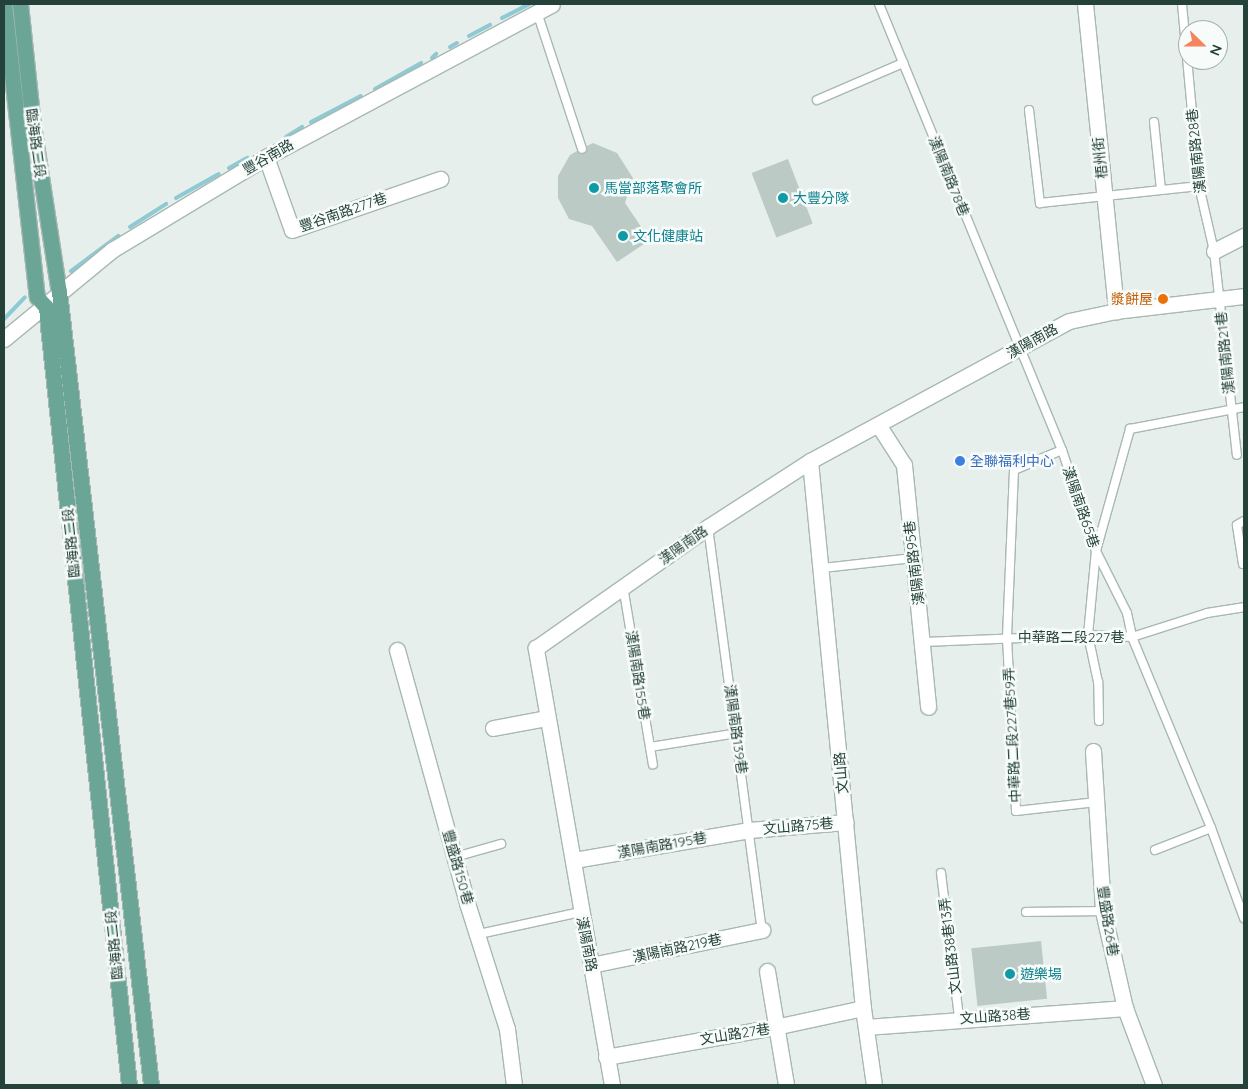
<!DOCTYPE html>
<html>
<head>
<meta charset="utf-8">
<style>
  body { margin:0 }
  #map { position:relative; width:1248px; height:1089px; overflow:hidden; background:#e6efeb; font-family:Quicksand,"Noto Sans TC",sans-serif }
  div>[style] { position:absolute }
  .stream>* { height:4px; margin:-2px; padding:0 2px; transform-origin:2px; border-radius:2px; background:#8ec9d4 }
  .building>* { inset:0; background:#bbcac4; transform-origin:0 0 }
  .roads { filter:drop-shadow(1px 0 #a8b8b2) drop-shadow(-1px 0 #a8b8b2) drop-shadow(0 1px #a8b8b2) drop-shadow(0 -1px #a8b8b2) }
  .service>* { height:8px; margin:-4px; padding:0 4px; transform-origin:4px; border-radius:4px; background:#fff }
  .minor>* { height:15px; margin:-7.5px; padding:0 7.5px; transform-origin:7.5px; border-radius:7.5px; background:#fff }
  .tertiary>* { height:15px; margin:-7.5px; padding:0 7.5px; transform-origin:7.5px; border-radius:7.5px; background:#fff }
  .primary>* { height:15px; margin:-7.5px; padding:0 7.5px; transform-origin:7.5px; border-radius:7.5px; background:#6aa596 }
  .dots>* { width:14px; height:14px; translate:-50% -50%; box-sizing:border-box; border:2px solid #f7fbf9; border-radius:50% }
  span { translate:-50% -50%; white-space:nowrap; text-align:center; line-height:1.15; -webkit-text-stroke:5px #f7fbf9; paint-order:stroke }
  .street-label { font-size:14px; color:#24423a }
  .culture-label { font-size:14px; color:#0d838f }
  .left { translate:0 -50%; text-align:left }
  .food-label { font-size:14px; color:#c56008 }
  .right { translate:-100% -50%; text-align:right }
  .shop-label { font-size:14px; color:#366cbe }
  .frame { position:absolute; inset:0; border:5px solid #24423a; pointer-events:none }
  .north { position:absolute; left:1178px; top:20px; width:50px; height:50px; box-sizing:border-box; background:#f7fbf9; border:1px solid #a3b1ad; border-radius:50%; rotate:112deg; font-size:14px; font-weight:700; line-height:20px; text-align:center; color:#24423a }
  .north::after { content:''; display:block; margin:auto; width:18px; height:22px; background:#f4845f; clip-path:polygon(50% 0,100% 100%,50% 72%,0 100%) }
</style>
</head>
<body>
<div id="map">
  <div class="stream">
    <div style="left:502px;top:18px;width:30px;rotate:-27deg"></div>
    <div style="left:469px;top:36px;width:24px;rotate:-28deg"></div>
    <div style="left:450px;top:47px;width:8px;rotate:-30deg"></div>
    <div style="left:432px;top:58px;width:6px;rotate:-45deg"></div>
    <div style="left:375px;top:89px;width:53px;rotate:-29.5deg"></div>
    <div style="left:311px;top:122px;width:56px;rotate:-27.5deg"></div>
    <div style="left:286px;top:137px;width:19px;rotate:-32deg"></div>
    <div style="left:229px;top:168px;width:21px;rotate:-29deg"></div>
    <div style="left:176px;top:198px;width:49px;rotate:-29.2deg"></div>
    <div style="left:130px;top:227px;width:43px;rotate:-32.6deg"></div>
    <div style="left:71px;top:271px;width:59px;rotate:-36.7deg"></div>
    <div style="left:4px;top:319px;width:30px;rotate:-46deg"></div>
  </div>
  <div class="building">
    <div style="clip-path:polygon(593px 143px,617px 153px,633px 178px,625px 203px,650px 240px,617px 262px,592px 226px,569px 219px,558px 198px,558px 176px,570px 155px,577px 151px,584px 154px,587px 146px)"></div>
    <div style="left:788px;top:159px;width:69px;height:39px;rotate:69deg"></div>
    <div style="left:1041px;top:941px;width:58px;height:70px;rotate:84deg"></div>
  </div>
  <div class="roads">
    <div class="service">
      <div style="left:879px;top:4px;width:482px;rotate:67.7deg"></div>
      <div style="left:1062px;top:450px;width:107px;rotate:71.4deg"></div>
      <div style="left:1096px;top:551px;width:69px;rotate:63.4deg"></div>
      <div style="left:1127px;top:613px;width:25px;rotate:78deg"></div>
      <div style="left:1132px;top:637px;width:207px;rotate:67.5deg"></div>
      <div style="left:1211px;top:828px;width:96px;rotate:69.9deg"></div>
      <div style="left:1182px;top:4px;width:183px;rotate:84.7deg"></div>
      <div style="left:1199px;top:186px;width:67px;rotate:77deg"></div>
      <div style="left:1214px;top:251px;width:205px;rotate:83.6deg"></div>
      <div style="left:537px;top:12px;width:144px;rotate:71.8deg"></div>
      <div style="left:817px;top:100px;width:94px;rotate:-23.3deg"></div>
      <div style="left:1029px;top:110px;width:94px;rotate:83.3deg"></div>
      <div style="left:1040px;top:203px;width:160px;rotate:-6.1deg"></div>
      <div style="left:1154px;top:122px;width:68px;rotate:84.1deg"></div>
      <div style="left:1062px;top:450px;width:52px;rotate:157.4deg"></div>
      <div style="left:1014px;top:470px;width:168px;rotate:92.4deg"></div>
      <div style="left:1007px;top:638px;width:173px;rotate:87deg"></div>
      <div style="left:1016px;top:811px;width:81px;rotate:-6.4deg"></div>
      <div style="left:708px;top:527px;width:407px;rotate:82.4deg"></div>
      <div style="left:1243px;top:564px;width:39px;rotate:-99deg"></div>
      <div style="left:1237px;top:525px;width:8px;rotate:-30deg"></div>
      <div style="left:822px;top:568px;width:92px;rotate:-6.3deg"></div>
      <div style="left:623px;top:586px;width:181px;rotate:80.5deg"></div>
      <div style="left:924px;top:642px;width:164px;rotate:-2.4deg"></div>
      <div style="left:1088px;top:635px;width:44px;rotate:2.6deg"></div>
      <div style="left:1132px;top:637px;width:79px;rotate:-17.7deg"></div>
      <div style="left:1207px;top:613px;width:37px;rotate:-9deg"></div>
      <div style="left:1099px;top:721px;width:39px;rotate:-91deg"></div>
      <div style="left:1098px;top:682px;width:48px;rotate:-102deg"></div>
      <div style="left:1088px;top:635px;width:84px;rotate:-84.6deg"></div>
      <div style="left:1096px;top:551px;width:127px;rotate:-74.4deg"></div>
      <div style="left:1130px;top:429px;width:116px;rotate:-10.9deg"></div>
      <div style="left:650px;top:747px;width:88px;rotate:-9.1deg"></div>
      <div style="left:1155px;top:850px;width:60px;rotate:-21.4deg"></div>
      <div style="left:455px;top:857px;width:48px;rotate:-15.8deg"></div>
      <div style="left:941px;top:873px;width:146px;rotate:82.9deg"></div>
      <div style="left:1026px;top:912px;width:77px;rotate:-0.7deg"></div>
      <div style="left:479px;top:934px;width:104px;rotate:-12.2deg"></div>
    </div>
    <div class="minor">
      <div style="left:1085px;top:4px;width:309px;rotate:84.2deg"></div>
      <div style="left:266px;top:157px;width:77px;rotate:70.4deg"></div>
      <div style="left:292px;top:230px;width:157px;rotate:-19deg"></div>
      <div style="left:1214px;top:251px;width:34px;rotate:-27deg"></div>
      <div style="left:879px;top:426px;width:46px;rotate:57.3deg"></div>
      <div style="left:904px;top:465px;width:243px;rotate:84.3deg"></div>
      <div style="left:810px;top:461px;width:550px;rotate:84.47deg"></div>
      <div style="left:863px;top:1008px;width:78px;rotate:81.9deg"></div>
      <div style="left:397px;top:650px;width:263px;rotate:74.5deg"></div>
      <div style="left:467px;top:903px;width:132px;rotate:72.4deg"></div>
      <div style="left:507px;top:1029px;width:56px;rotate:82.9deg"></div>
      <div style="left:493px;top:728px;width:55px;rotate:-10.5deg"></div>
      <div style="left:1093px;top:751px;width:160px;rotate:86.4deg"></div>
      <div style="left:1103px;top:911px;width:99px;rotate:77.2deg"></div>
      <div style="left:1125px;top:1008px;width:82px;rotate:69.4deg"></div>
      <div style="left:574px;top:860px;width:178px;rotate:-9.7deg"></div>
      <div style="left:749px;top:830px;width:97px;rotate:-4.7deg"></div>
      <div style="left:591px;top:965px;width:175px;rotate:-11.6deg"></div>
      <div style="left:767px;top:971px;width:116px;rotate:80.5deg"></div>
      <div style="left:866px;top:1027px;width:260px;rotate:-4.2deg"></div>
      <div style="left:606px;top:1057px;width:172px;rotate:-10.1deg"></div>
      <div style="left:775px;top:1027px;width:90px;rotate:-12.2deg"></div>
      <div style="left:612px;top:1085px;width:444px;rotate:-99.9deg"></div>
      <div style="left:536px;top:648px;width:210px;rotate:-35.1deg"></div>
      <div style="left:708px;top:527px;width:121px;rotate:-32.9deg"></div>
      <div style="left:810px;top:461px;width:294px;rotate:-28.4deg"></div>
      <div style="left:1069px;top:321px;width:48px;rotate:-12deg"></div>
      <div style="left:1116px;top:311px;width:129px;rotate:-6.7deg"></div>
    </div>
    <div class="tertiary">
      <div style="left:4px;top:339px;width:140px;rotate:-39.5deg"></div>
      <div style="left:112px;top:250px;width:180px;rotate:-31.1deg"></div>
      <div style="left:266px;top:157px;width:324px;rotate:-28.1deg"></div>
    </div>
    <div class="primary">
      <div style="left:4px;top:4px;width:295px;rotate:83.6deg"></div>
      <div style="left:37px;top:297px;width:13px;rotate:48deg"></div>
      <div style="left:46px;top:307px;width:782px;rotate:83.91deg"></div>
      <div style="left:20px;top:4px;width:122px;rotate:83.9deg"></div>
      <div style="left:33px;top:125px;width:169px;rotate:81.2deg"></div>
      <div style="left:59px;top:292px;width:798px;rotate:83.38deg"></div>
    </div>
  </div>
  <div class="dots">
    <div style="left:594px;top:188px;background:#0f9aa8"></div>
    <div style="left:783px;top:198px;background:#0f9aa8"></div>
    <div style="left:623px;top:236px;background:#0f9aa8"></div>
    <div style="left:1163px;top:299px;background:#e8710a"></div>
    <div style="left:960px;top:461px;background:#3f7fe0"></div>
    <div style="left:1010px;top:974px;background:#0f9aa8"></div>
  </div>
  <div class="street-label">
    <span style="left:36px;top:143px;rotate:82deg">臨海路二段</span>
    <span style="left:1196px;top:151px;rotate:-96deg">漢陽南路28巷</span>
    <span style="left:268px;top:157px;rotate:-30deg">豐谷南路</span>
    <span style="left:1100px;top:158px;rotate:-96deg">梧州街</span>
    <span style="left:949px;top:176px;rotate:68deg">漢陽南路78巷</span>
    <span style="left:343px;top:212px;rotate:-19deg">豐谷南路277巷</span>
    <span style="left:1032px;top:341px;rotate:-29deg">漢陽南路</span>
    <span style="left:1225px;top:353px;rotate:-96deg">漢陽南路21巷</span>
    <span style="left:1081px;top:507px;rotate:71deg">漢陽南路65巷</span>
    <span style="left:71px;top:543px;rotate:-96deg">臨海路二段</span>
    <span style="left:683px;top:545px;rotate:-35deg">漢陽南路</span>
    <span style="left:914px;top:563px;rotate:-97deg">漢陽南路95巷</span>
    <span style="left:1071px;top:637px">中華路二段227巷</span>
    <span style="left:638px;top:675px;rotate:81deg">漢陽南路155巷</span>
    <span style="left:736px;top:729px;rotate:82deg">漢陽南路139巷</span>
    <span style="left:1012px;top:735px;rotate:-93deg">中華路二段227巷59弄</span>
    <span style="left:841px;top:773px;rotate:-95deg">文山路</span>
    <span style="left:798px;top:826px;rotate:-5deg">文山路75巷</span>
    <span style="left:662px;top:845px;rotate:-10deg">漢陽南路195巷</span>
    <span style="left:458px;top:867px;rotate:74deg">豐盛路150巷</span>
    <span style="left:1108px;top:921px;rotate:81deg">豐盛路26巷</span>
    <span style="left:587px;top:944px;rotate:79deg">漢陽南路</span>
    <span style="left:114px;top:945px;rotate:-96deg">臨海路二段</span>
    <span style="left:950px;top:946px;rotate:-97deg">文山路38巷13弄</span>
    <span style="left:677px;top:948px;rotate:-12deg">漢陽南路219巷</span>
    <span style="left:995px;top:1016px;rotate:-4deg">文山路38巷</span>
    <span style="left:735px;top:1034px;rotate:-9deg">文山路27巷</span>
  </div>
  <div class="culture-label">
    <span class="left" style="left:604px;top:188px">馬當部落聚會所</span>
    <span class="left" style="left:793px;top:198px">大豐分隊</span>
    <span class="left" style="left:633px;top:236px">文化健康站</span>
    <span class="left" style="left:1020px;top:974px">遊樂場</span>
  </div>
  <div class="food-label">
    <span class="right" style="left:1153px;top:299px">漿餅屋</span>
  </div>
  <div class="shop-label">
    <span class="left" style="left:970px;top:461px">全聯福利中心</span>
  </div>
  <div class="frame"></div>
  <div class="north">N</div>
</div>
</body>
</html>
